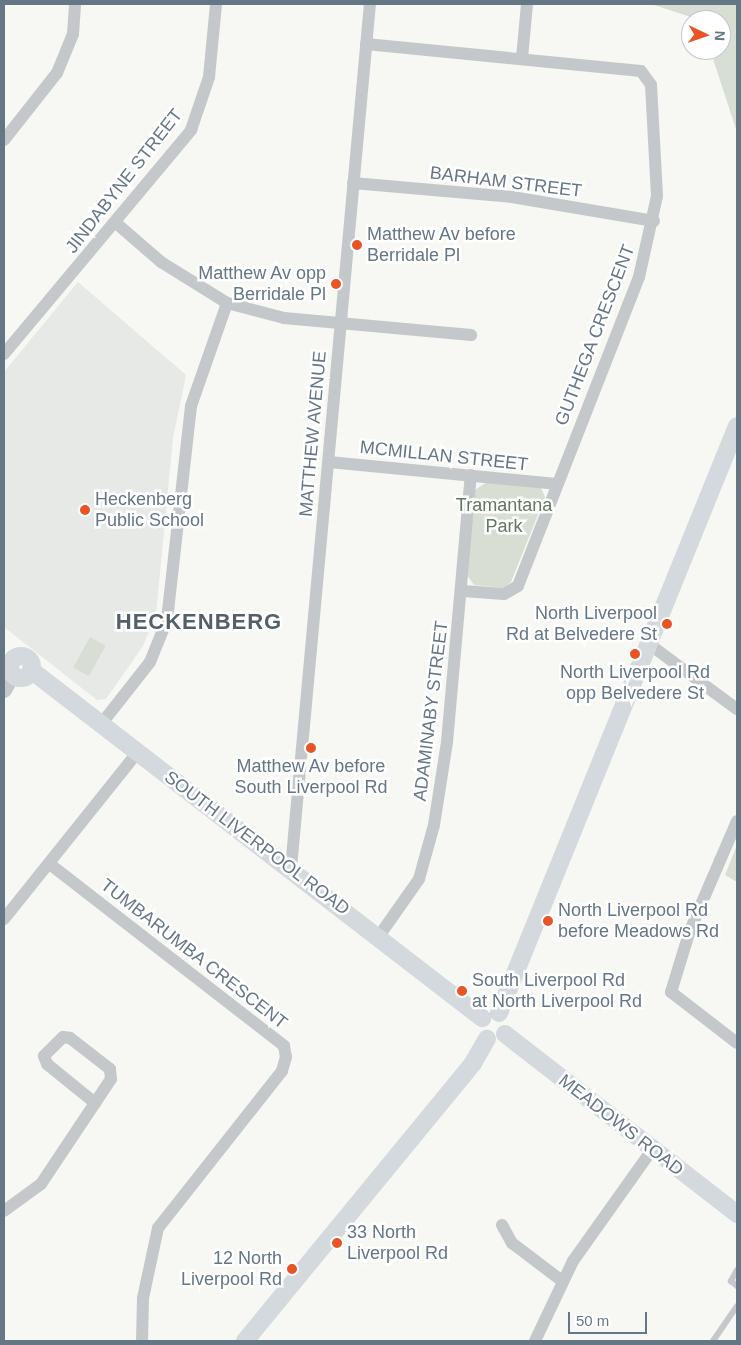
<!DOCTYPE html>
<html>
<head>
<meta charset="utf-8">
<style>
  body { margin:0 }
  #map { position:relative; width:741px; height:1345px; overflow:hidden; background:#f7f7f3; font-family:Arial,sans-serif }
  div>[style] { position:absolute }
  .built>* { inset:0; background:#e7e9e7 }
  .green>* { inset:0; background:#d8ded4; transform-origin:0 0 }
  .service>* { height:6px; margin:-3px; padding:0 3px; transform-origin:3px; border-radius:3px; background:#c4c8cb }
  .minor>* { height:12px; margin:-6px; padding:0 6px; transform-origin:6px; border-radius:6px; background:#c4c8cb }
  .tertiary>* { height:16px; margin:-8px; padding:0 8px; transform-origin:8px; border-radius:8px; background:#c4c8cb }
  .secondary>* { height:18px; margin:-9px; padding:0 9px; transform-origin:9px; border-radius:9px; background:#d4d9dd }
  .secondary>.ring { margin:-9px; padding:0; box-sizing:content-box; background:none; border:18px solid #d4d9dd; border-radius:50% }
  .dots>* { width:14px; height:14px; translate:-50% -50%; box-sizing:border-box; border:2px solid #fff; border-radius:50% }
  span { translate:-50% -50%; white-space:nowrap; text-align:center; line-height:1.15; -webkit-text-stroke:5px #fff; paint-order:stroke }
  .street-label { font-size:18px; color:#657685 }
  .poi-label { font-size:18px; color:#657685 }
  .left { translate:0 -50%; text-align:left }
  .right { translate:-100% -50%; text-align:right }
  .park-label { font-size:18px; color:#657760 }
  .district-label { font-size:22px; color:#53606a; font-weight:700; letter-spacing:1px }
  .frame { position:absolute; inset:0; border:5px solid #657685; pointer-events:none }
  .north { position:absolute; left:681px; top:10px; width:50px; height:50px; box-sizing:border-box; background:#fff; border:1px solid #c1c8ce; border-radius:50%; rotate:93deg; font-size:14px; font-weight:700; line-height:20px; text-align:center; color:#657685 }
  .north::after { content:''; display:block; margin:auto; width:18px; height:22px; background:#e85423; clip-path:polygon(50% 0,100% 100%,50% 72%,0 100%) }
  .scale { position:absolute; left:568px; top:1312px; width:79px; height:22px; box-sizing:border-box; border:2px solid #657685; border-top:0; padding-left:6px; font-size:15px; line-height:18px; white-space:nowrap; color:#657685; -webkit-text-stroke:4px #fff; paint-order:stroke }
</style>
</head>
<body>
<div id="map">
  <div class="built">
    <div style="clip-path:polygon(78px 282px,186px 375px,173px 438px,156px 614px,143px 646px,106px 699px,97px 700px,4px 627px,4px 372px)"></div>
  </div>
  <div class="green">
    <div style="clip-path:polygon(651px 4px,737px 4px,737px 132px,710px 50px,721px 50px,721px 20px,700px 20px)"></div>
    <div style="clip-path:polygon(487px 482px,541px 488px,545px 497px,511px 582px,504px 588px,474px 585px,467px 575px,475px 490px)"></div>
    <div style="left:90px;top:637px;width:18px;height:35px;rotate:29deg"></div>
    <div style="clip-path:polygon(737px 845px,737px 882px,725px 875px)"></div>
  </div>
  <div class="service">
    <div style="left:737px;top:1270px;width:13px;rotate:119deg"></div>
    <div style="left:731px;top:1281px;width:8px;rotate:40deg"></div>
    <div style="left:713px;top:1341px;width:42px;rotate:-55.6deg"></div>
  </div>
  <div class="minor">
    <div style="left:366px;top:44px;width:276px;rotate:5.6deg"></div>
    <div style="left:641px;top:71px;width:17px;rotate:54deg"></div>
    <div style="left:651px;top:85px;width:111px;rotate:86.9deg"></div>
    <div style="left:657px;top:196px;width:83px;rotate:102.5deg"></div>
    <div style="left:639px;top:277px;width:332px;rotate:111.4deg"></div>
    <div style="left:518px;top:586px;width:16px;rotate:150deg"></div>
    <div style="left:504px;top:594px;width:41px;rotate:-175.8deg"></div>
    <div style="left:522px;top:58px;width:54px;rotate:-84.7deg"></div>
    <div style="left:4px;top:140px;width:85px;rotate:-51.7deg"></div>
    <div style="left:57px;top:73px;width:42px;rotate:-67.7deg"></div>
    <div style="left:73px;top:34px;width:30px;rotate:-86deg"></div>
    <div style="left:353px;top:183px;width:160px;rotate:5deg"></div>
    <div style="left:512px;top:197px;width:144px;rotate:9.6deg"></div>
    <div style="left:116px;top:223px;width:60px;rotate:40.9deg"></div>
    <div style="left:161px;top:262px;width:78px;rotate:31.8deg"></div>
    <div style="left:227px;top:303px;width:59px;rotate:14.7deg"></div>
    <div style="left:284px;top:318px;width:188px;rotate:5.2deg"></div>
    <div style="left:4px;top:354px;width:292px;rotate:-50.1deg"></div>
    <div style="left:191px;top:130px;width:56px;rotate:-71.2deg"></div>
    <div style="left:209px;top:77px;width:73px;rotate:-84.5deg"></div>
    <div style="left:329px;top:462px;width:228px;rotate:5.5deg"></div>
    <div style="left:649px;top:644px;width:109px;rotate:36.5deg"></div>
    <div style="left:102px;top:723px;width:78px;rotate:-51.8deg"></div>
    <div style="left:150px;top:662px;width:45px;rotate:-68deg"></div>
    <div style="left:167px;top:620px;width:215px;rotate:-83.6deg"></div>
    <div style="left:191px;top:406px;width:109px;rotate:-70.7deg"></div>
    <div style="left:737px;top:821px;width:119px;rotate:113.3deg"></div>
    <div style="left:690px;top:930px;width:65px;rotate:107deg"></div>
    <div style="left:671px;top:992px;width:83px;rotate:37.7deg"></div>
    <div style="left:51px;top:865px;width:295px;rotate:37.8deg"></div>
    <div style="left:284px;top:1046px;width:11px;rotate:80deg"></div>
    <div style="left:286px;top:1057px;width:15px;rotate:106deg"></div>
    <div style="left:282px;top:1071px;width:200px;rotate:128.3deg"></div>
    <div style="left:158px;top:1228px;width:72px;rotate:102.1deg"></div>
    <div style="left:143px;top:1298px;width:43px;rotate:91.3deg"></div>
    <div style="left:291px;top:868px;width:868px;rotate:-84.78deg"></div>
    <div style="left:4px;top:919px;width:214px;rotate:-51.3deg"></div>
    <div style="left:379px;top:936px;width:70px;rotate:-54.9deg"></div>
    <div style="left:419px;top:879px;width:56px;rotate:-74.5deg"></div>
    <div style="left:434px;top:825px;width:84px;rotate:-81.1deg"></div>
    <div style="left:447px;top:742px;width:268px;rotate:-84.9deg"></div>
    <div style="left:4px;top:1211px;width:46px;rotate:-36.1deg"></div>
    <div style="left:41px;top:1184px;width:126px;rotate:-56.3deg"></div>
    <div style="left:111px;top:1079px;width:10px;rotate:-96deg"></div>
    <div style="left:110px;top:1069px;width:51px;rotate:-142.2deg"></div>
    <div style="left:70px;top:1038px;width:7px;rotate:-172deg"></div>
    <div style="left:63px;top:1037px;width:27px;rotate:135deg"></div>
    <div style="left:44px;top:1056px;width:9px;rotate:69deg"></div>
    <div style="left:47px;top:1064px;width:62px;rotate:39.1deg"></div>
    <div style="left:502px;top:1225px;width:21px;rotate:61deg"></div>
    <div style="left:512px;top:1243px;width:63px;rotate:37.2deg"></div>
    <div style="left:535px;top:1341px;width:89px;rotate:-64.6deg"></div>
    <div style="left:573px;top:1261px;width:136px;rotate:-54.6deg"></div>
  </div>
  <div class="tertiary">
    <div style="left:4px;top:690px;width:18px;rotate:-61deg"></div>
  </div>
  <div class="secondary">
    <div class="ring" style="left:10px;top:656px;width:4px;height:4px"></div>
    <div style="left:31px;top:670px;width:570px;rotate:37.65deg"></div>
    <div style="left:499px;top:1013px;width:633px;rotate:-67.93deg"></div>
    <div style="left:505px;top:1034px;width:294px;rotate:37.8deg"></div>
    <div style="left:245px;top:1341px;width:360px;rotate:-50.6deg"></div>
    <div style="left:473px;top:1063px;width:28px;rotate:-60deg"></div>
  </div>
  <div class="dots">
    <div style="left:357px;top:245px;background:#e85423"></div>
    <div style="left:336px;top:284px;background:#e85423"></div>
    <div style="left:85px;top:510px;background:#e85423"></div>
    <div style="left:667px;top:624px;background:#e85423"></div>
    <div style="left:635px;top:654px;background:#e85423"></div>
    <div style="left:311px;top:748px;background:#e85423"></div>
    <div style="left:548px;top:921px;background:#e85423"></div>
    <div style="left:462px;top:991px;background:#e85423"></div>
    <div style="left:337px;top:1243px;background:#e85423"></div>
    <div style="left:292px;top:1269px;background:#e85423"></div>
  </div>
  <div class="street-label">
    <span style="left:124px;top:181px;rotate:-52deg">JINDABYNE STREET</span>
    <span style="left:506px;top:182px;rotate:7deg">BARHAM STREET</span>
    <span style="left:595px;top:335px;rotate:-69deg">GUTHEGA CRESCENT</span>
    <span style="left:313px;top:434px;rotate:-85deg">MATTHEW AVENUE</span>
    <span style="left:444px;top:456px;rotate:6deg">MCMILLAN STREET</span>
    <span style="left:431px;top:711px;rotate:-83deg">ADAMINABY STREET</span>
    <span style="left:257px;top:843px;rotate:37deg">SOUTH LIVERPOOL ROAD</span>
    <span style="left:194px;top:954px;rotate:38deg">TUMBARUMBA CRESCENT</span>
    <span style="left:621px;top:1125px;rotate:38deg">MEADOWS ROAD</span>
  </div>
  <div class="poi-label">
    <span class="left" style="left:367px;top:245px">Matthew Av before<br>Berridale Pl</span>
    <span class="right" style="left:326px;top:284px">Matthew Av opp<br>Berridale Pl</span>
    <span class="left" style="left:95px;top:510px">Heckenberg<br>Public School</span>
    <span class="right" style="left:657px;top:624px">North Liverpool<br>Rd at Belvedere St</span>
    <span style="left:635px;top:683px">North Liverpool Rd<br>opp Belvedere St</span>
    <span style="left:311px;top:777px">Matthew Av before<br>South Liverpool Rd</span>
    <span class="left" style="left:558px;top:921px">North Liverpool Rd<br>before Meadows Rd</span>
    <span class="left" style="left:472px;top:991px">South Liverpool Rd<br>at North Liverpool Rd</span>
    <span class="left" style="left:347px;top:1243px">33 North<br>Liverpool Rd</span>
    <span class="right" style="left:282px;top:1269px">12 North<br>Liverpool Rd</span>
  </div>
  <div class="park-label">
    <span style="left:504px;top:516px">Tramantana<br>Park</span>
  </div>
  <div class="district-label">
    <span style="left:199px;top:622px">HECKENBERG</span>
  </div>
  <div class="frame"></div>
  <div class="north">N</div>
  <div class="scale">50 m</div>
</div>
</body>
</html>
